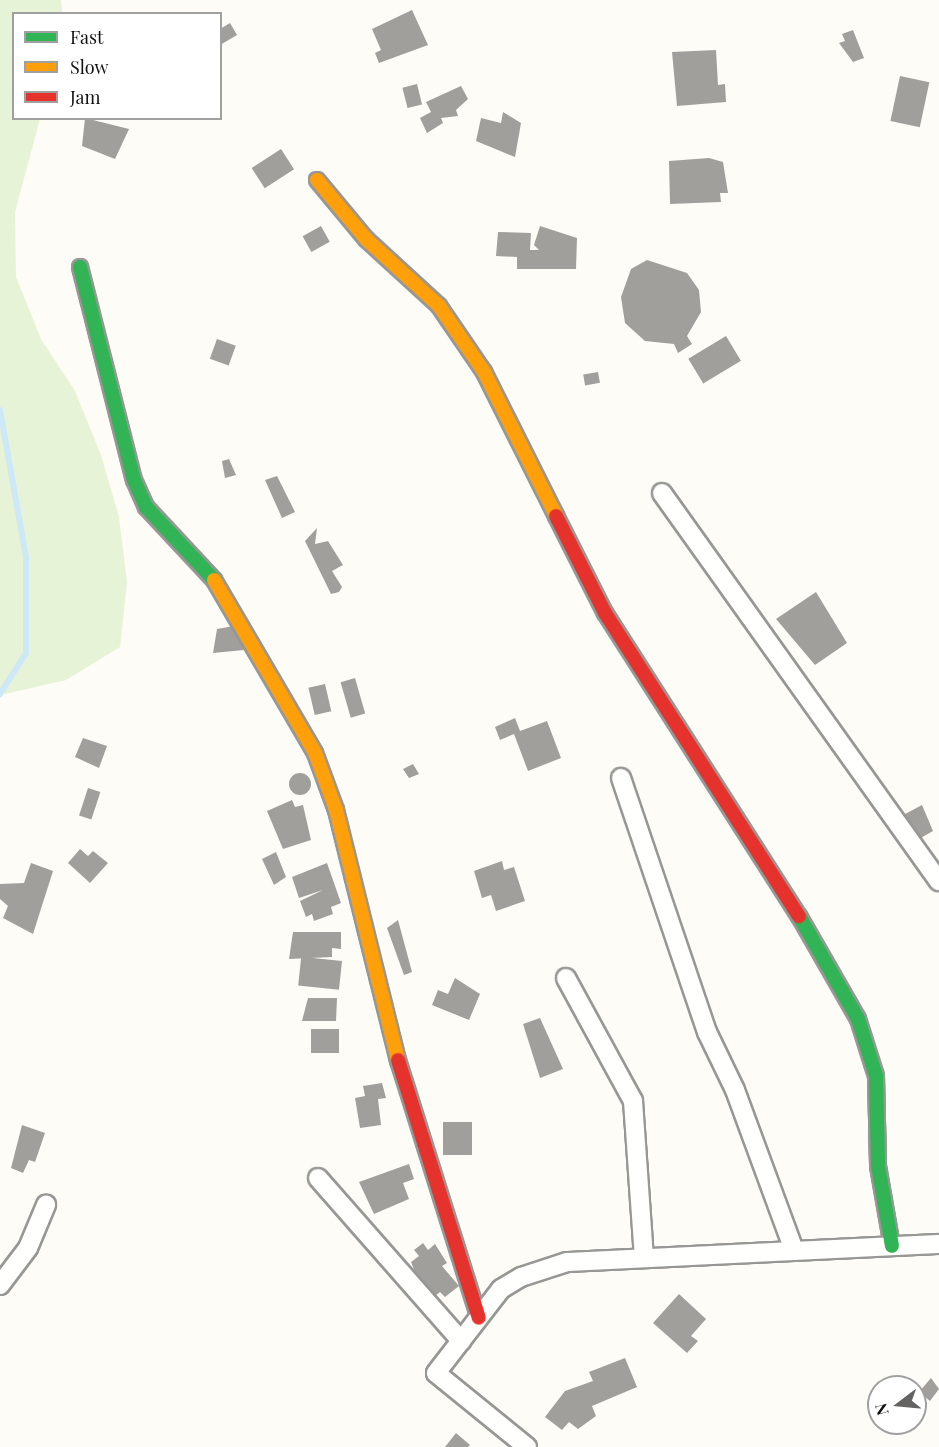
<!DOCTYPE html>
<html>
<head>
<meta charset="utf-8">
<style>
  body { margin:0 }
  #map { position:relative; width:939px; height:1447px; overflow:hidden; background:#fdfcf7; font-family:"Playfair Display",serif }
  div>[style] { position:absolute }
  .green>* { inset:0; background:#e7f3d7 }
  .stream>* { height:6px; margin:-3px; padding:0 3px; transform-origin:3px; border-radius:3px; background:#cde8f7 }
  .building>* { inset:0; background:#a19f9c; transform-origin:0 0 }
  .round { border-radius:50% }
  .roads { filter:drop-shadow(2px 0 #979795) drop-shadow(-2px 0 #979795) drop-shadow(0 2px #979795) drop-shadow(0 -2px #979795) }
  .street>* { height:18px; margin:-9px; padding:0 9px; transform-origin:9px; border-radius:9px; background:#fffffe }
  .fast>* { height:14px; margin:-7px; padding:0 7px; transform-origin:7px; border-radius:7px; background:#30b455 }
  .slow>* { height:14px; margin:-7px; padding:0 7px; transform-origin:7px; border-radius:7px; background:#ff9f0a }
  .jam>* { height:14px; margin:-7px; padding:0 7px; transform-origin:7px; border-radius:7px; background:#e5322d }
  span { translate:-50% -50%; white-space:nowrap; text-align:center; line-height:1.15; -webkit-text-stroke:6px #fff; paint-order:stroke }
  .legend { position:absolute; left:12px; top:12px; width:210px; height:108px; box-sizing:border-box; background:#fff; border:2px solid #a0a0a0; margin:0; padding:8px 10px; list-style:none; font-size:18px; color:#111 }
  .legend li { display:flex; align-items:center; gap:12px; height:30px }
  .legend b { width:30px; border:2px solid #a0a0a0 }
  .north { position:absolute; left:867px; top:1375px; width:60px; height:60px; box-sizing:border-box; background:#fff; border:2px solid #a0a0a0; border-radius:50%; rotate:254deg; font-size:16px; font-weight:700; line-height:24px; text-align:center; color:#111 }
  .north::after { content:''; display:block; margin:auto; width:21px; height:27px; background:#646362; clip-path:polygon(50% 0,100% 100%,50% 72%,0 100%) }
</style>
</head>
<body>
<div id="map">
  <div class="green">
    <div style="clip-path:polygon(0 0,61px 0,62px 13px,14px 14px,14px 118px,40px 119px,15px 212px,16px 277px,41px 339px,75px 391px,101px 455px,119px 517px,127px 582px,120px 647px,66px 680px,5px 694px,0 689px)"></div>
  </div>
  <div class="stream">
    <div style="left:0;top:410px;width:149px;rotate:80deg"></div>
    <div style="left:26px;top:557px;width:96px;rotate:90deg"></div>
    <div style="left:26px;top:653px;width:49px;rotate:122.4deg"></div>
  </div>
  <div class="building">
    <div style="clip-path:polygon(412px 10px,428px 45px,379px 63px,375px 53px,381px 50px,372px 29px)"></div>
    <div style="clip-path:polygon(230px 23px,237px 35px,220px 45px,220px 29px)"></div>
    <div style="clip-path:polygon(853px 30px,864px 58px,853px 62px,839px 43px,845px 41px,842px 34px)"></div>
    <div style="clip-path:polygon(716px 50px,718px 85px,725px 84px,726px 102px,677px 106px,672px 52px)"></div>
    <div style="left:900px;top:76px;width:30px;height:46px;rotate:12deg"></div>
    <div style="left:417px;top:84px;width:21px;height:15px;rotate:76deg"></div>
    <div style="clip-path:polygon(461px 86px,468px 99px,456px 110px,458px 116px,441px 118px,443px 123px,427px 133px,420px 118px,431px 112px,426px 102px)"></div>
    <div style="clip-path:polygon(503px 112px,521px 123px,515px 157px,476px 141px,481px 118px,501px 123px)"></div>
    <div style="clip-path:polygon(85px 118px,129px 129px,115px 159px,82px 146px)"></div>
    <div style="left:281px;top:149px;width:24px;height:35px;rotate:57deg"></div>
    <div style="clip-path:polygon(709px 158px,723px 162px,728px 193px,720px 193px,721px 202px,670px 204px,669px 161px)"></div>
    <div style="left:321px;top:226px;width:18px;height:21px;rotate:61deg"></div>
    <div style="clip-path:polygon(540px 226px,577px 238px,576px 269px,517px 269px,517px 257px,496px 256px,498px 232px,531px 233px,530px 250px,539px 250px,534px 245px)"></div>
    <div style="clip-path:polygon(647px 260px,687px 273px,699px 290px,701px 312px,687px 336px,692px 344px,678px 353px,674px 344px,645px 341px,625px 323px,621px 297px,631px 269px)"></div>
    <div style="left:726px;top:336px;width:29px;height:44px;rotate:59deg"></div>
    <div style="left:217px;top:339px;width:20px;height:21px;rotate:20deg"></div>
    <div style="left:598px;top:372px;width:11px;height:15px;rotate:80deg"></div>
    <div style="clip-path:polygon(229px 459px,236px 475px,225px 478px,222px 461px)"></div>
    <div style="clip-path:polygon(277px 476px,295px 512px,282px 518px,265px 480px)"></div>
    <div style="clip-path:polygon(317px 528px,315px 544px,328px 541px,343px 565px,332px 571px,342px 587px,339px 592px,331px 594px,305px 541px)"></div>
    <div style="clip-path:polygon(816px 592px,847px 643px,815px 665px,776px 619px)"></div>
    <div style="clip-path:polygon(240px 625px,244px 650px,213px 653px,217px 629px)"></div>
    <div style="left:355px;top:678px;width:37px;height:15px;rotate:74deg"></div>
    <div style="left:325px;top:684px;width:28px;height:17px;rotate:77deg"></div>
    <div style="clip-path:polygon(515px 718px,520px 731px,547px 721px,561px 758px,528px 771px,514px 734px,500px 740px,495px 727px)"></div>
    <div style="clip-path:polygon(83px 738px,107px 746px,99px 768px,75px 757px)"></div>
    <div style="clip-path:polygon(413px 764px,419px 774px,409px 778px,403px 769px)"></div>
    <div class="round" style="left:289px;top:773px;width:22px;height:22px"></div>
    <div style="left:88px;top:788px;width:13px;height:29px;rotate:18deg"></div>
    <div style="clip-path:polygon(292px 800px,295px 807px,303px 805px,311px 840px,283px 849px,267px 811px)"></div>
    <div style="clip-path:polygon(922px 805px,933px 831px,919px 839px,905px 814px)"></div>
    <div style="clip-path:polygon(80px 849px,88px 856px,93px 851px,108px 863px,90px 883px,68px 863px)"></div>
    <div style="clip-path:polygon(276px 852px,286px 877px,274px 885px,262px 859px)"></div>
    <div style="clip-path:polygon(502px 861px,504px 870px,514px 867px,525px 901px,496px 911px,491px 895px,482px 898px,474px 871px)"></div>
    <div style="clip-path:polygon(31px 863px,53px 871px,33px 934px,3px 918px,8px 906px,0 899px,0 884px,24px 883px)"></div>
    <div style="clip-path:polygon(327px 863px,341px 903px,331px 907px,333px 914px,314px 921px,312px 914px,306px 917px,300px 901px,323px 890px,299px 898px,292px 877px)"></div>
    <div style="clip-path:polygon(398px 920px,412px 972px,404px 975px,387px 928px)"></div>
    <div style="clip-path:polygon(293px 932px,341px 932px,341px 949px,332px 948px,332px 957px,289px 959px)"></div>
    <div style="left:342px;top:961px;width:29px;height:41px;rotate:96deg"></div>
    <div style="clip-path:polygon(455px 978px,480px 994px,469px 1020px,432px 1005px,438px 990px,448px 994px)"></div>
    <div style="clip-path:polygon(308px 998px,337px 998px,336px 1021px,302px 1021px)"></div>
    <div style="clip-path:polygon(540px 1018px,563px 1069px,540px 1078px,523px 1024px)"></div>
    <div style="left:311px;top:1029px;width:28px;height:24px"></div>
    <div style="clip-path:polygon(382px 1083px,386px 1098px,378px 1099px,381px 1125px,360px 1128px,355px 1098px,365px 1096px,363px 1086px)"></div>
    <div style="left:472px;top:1122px;width:33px;height:29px;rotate:90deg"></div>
    <div style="clip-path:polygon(22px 1125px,45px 1133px,35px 1162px,29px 1160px,23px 1173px,11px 1168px)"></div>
    <div style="clip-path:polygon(409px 1164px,414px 1179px,403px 1183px,409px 1199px,374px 1214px,359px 1182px)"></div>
    <div style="clip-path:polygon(423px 1243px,428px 1250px,435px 1244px,447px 1263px,442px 1266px,459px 1286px,445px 1297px,440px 1292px,435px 1296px,416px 1275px,411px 1262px,419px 1256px,414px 1250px)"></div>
    <div style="clip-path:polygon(679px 1294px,706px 1319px,691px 1336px,698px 1341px,687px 1353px,653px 1323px)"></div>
    <div style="clip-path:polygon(625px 1358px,637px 1387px,592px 1406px,596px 1416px,578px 1429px,569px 1422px,562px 1430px,545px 1417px,565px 1391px,593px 1381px,589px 1372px)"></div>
    <div style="clip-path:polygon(931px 1378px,939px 1389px,930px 1401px,919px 1392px)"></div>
    <div style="clip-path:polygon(456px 1433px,470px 1445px,468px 1447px,445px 1447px)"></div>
  </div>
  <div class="roads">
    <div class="street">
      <div style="left:662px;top:493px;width:477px;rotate:54.5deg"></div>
      <div style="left:621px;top:778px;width:268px;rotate:71.3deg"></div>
      <div style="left:707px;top:1032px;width:64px;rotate:64.2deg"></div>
      <div style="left:735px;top:1090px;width:171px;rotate:69.8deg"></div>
      <div style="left:566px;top:978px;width:140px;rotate:61.4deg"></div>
      <div style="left:633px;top:1101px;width:157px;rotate:86deg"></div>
      <div style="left:318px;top:1178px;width:217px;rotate:48.7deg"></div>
      <div style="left:0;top:1285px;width:46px;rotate:-52.9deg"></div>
      <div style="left:28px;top:1248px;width:47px;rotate:-67.3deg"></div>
      <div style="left:527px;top:1447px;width:117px;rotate:-140.9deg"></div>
      <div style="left:436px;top:1373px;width:106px;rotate:-52.3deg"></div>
      <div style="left:501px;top:1289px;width:23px;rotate:-31deg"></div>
      <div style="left:521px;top:1277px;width:48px;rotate:-18.1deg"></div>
      <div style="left:567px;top:1262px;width:372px;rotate:-2.8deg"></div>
    </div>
    <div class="fast">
      <div style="left:80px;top:267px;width:220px;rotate:75.8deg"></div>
      <div style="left:134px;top:480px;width:30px;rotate:66deg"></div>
      <div style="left:146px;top:507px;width:100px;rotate:47deg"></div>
      <div style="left:799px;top:916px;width:119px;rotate:60.2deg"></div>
      <div style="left:858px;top:1019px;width:60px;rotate:72.5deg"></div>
      <div style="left:876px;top:1076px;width:90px;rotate:88.7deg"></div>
      <div style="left:878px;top:1166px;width:81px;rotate:80.1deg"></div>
    </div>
    <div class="slow">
      <div style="left:317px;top:180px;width:77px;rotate:50.3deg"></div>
      <div style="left:366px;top:239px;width:99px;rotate:42.5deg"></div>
      <div style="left:439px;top:306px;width:80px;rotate:55.7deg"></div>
      <div style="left:484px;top:372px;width:161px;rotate:63.4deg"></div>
      <div style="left:214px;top:580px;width:200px;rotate:59.7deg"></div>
      <div style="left:315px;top:753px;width:61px;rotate:69.8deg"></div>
      <div style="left:336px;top:810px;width:258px;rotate:76.1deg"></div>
    </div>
    <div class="jam">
      <div style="left:556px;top:516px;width:109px;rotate:63.2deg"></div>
      <div style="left:605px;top:613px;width:360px;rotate:57.4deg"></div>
      <div style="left:398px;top:1060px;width:270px;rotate:72.6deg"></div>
    </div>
  </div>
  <ul class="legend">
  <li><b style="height:8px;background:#30b455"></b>Fast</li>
  <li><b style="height:8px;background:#ff9f0a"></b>Slow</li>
  <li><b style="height:8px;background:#e5322d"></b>Jam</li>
  </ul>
  <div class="north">N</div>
</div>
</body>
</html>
